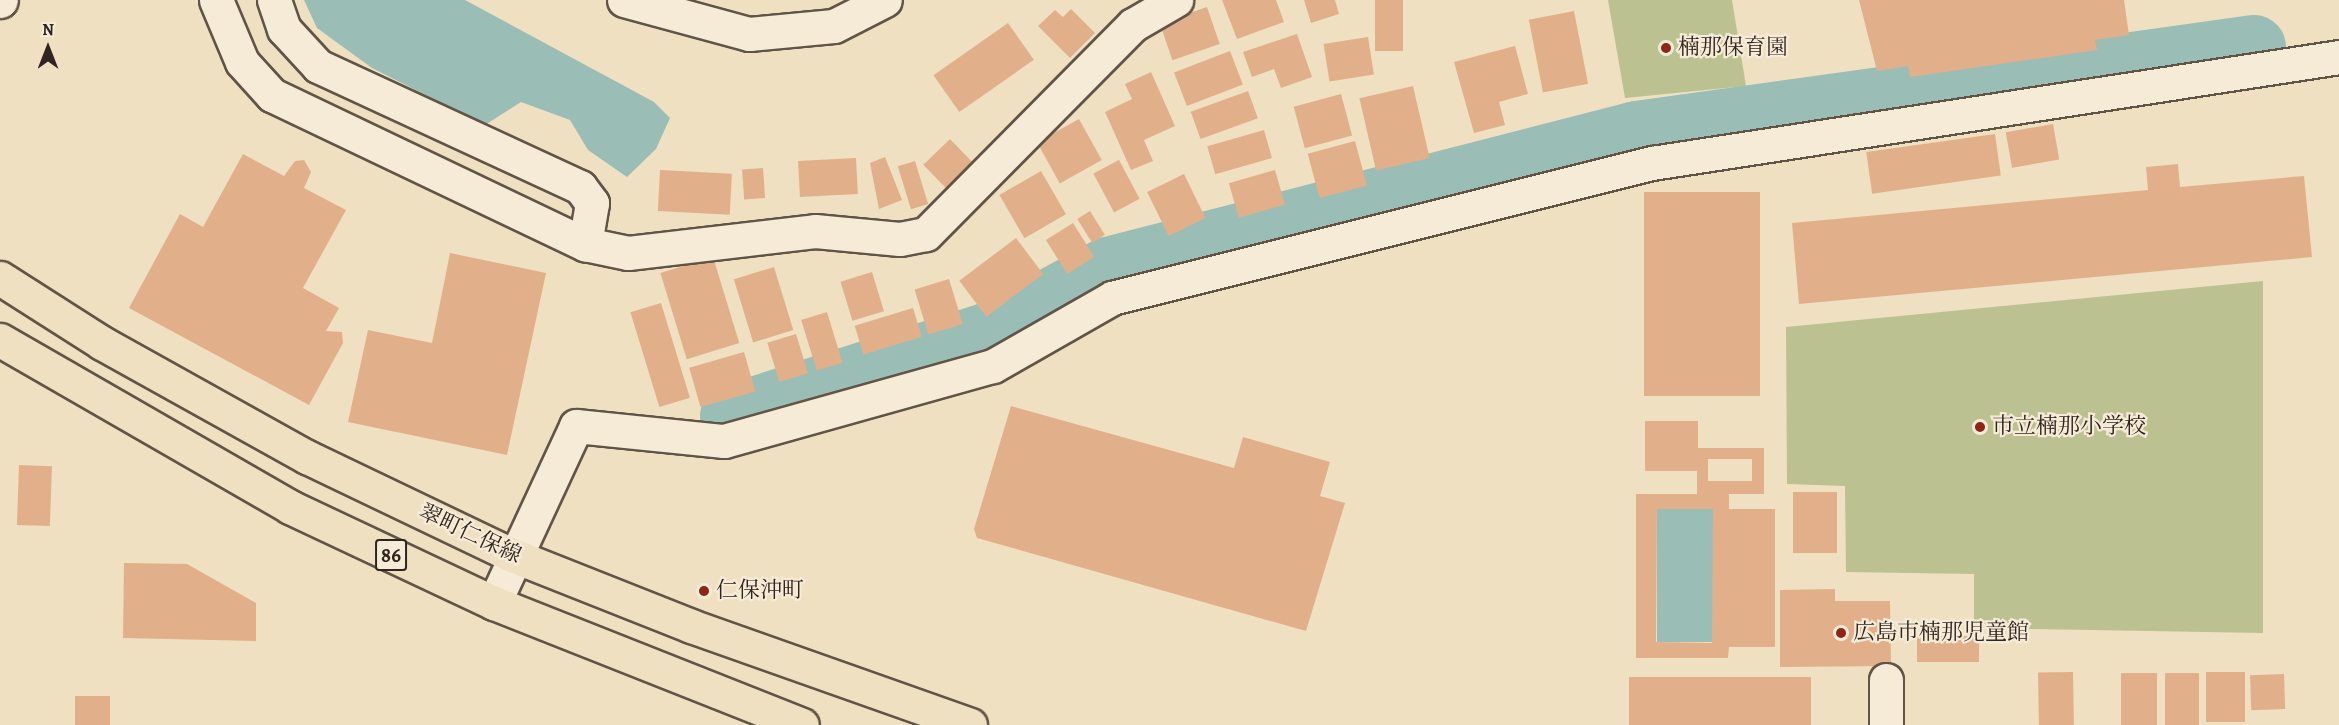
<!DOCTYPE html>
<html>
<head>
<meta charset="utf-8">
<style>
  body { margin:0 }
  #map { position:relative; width:2339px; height:725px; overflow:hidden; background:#efe0c1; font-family:Alegreya,"Noto Serif JP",serif }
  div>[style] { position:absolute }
  .green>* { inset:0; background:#bcc191 }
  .water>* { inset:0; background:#9abdb6; transform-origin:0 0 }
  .river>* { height:64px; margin:-32px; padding:0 32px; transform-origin:32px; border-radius:32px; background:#9abdb6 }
  .building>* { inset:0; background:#e1b08b; transform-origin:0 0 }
  .roads { filter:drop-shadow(2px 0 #605447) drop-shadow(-2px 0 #605447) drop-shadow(0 2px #605447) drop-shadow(0 -2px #605447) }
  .minor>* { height:33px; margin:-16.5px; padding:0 16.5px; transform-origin:16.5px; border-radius:16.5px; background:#f5ebd7 }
  .major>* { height:33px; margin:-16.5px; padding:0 16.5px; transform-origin:16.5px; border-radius:16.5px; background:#efe0c1 }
  .dots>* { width:16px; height:16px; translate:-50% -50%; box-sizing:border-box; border:3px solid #f5ebd7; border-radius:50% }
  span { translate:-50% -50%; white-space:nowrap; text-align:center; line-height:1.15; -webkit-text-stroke:4.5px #f5ebd7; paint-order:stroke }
  .shield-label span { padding:2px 4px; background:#f5ebd7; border:2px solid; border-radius:4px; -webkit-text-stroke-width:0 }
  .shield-label { font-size:21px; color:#30251e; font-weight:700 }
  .poi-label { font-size:22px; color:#30251e }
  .left { translate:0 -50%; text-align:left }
  .street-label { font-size:22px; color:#30251e }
  .north { position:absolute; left:18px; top:18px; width:60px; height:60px; -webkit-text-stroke:4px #f5ebd7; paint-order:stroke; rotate:0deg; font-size:16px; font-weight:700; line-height:24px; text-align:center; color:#30251e }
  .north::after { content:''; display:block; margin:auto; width:21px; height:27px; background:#30251e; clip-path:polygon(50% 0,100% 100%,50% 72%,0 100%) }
</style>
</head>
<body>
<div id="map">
  <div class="green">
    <div style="clip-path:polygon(1608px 0,1732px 0,1746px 86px,1625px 98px)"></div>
    <div style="clip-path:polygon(2263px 281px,2263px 633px,1974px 628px,1974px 574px,1846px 572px,1845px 486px,1787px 484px,1786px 327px)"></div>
  </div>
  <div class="water">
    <div style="clip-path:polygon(304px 0,465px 0,654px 102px,670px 118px,656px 149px,627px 177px,588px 150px,570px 120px,521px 102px,485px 125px,372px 68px,317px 28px)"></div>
    <div style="left:1657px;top:509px;width:56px;height:133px"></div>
  </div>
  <div class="river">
    <div style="left:732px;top:416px;width:270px;rotate:-17.7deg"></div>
    <div style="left:989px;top:334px;width:136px;rotate:-28.6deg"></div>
    <div style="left:1108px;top:269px;width:546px;rotate:-14.42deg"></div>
    <div style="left:1637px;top:133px;width:623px;rotate:-7.93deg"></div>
  </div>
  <div class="building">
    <div style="clip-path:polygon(1222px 0,1276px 0,1284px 22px,1237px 39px)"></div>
    <div style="clip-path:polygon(1304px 0,1335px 0,1339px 14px,1311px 23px)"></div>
    <div style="left:1375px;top:0;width:28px;height:51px"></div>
    <div style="clip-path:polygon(1859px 0,2124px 0,2129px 35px,2095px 40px,2097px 50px,1910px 77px,1908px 66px,1877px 71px)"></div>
    <div style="left:1207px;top:7px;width:39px;height:50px;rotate:71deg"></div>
    <div style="clip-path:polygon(1071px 9px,1095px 33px,1070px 58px,1038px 26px,1055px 10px,1063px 17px)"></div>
    <div style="left:1574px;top:11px;width:74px;height:46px;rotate:79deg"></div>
    <div style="left:1008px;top:23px;width:45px;height:91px;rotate:55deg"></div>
    <div style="clip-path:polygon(1297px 34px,1312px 77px,1281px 88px,1274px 69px,1252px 77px,1243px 52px)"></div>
    <div style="left:1368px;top:37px;width:38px;height:45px;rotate:81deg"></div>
    <div style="clip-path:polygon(1515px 46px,1528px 94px,1499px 102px,1505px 125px,1474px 133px,1454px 62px)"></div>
    <div style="left:1230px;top:51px;width:36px;height:60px;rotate:69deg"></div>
    <div style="clip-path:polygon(1151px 72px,1175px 126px,1144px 140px,1153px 161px,1131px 170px,1105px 112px,1132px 99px,1125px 84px)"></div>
    <div style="left:1413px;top:86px;width:74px;height:55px;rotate:77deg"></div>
    <div style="left:1248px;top:91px;width:29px;height:61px;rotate:70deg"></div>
    <div style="left:1341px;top:94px;width:43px;height:49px;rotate:75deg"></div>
    <div style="left:1079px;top:119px;width:47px;height:48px;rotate:61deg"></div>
    <div style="left:2053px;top:124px;width:36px;height:48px;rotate:80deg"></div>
    <div style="left:1264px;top:130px;width:29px;height:59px;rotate:74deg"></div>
    <div style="left:1995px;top:134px;width:42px;height:130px;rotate:82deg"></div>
    <div style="left:950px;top:139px;width:33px;height:37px;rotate:46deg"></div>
    <div style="left:1355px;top:141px;width:46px;height:49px;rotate:75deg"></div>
    <div style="clip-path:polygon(243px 154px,284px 176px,295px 161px,304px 160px,311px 172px,304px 188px,346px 210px,303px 288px,339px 308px,326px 331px,342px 332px,343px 343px,309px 405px,129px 308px,180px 214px,203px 227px)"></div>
    <div style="clip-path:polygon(885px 157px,902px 200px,879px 209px,870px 163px)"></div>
    <div style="left:856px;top:158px;width:36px;height:58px;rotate:87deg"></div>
    <div style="left:1119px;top:160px;width:44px;height:29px;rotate:62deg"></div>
    <div style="left:915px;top:161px;width:45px;height:18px;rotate:73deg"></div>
    <div style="clip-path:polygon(2178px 164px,2180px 187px,2304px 176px,2312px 257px,1799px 304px,1792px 223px,2148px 190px,2146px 167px)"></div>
    <div style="left:763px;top:168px;width:30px;height:21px;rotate:86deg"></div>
    <div style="left:660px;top:170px;width:72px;height:41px;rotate:3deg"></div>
    <div style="left:1275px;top:170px;width:36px;height:48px;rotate:74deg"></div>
    <div style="left:1041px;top:171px;width:50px;height:48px;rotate:60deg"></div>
    <div style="left:1184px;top:174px;width:49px;height:41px;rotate:64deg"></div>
    <div style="left:1644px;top:192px;width:116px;height:204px"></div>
    <div style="left:1090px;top:211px;width:28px;height:15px;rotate:58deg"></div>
    <div style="left:1073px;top:223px;width:40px;height:32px;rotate:58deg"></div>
    <div style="left:1016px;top:238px;width:45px;height:71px;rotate:53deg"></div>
    <div style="clip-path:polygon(450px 253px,546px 273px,507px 455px,348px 422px,368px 330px,432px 343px)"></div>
    <div style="left:713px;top:257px;width:90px;height:55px;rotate:73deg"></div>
    <div style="left:774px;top:267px;width:66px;height:42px;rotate:73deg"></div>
    <div style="left:872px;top:272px;width:41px;height:33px;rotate:73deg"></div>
    <div style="left:949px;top:279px;width:47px;height:36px;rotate:73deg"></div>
    <div style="left:661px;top:303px;width:99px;height:32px;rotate:73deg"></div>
    <div style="left:913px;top:308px;width:30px;height:61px;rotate:73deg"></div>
    <div style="left:827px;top:312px;width:53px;height:27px;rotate:73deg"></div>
    <div style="left:796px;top:334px;width:41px;height:30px;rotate:73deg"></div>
    <div style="left:744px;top:352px;width:41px;height:57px;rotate:74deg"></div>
    <div style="clip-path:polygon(1011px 406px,1234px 468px,1243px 437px,1330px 462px,1320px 496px,1345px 503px,1306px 631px,977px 538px,974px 529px)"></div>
    <div style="clip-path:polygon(evenodd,1645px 421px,1698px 421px,1698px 448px,1764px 448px,1764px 494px,1729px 494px,1729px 509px,1775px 509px,1775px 647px,1729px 647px,1728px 658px,1636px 658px,1636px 494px,1697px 494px,1697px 471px,1645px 471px,1645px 421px,1708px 459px,1752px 459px,1752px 481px,1708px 481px,1708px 459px,1645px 421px,1657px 509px,1713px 509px,1712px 643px,1656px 642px,1657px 509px)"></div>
    <div style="left:19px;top:465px;width:33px;height:60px;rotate:2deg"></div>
    <div style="left:1793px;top:492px;width:44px;height:61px"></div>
    <div style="clip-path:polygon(124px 563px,187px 564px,256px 603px,256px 641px,123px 638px)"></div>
    <div style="clip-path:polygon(1835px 589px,1835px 601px,1890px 601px,1891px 666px,1780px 667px,1780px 590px)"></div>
    <div style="left:1917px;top:636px;width:62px;height:26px"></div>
    <div style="left:2073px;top:672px;width:53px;height:35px;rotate:89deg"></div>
    <div style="left:2245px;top:672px;width:50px;height:39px;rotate:90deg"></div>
    <div style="left:2121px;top:673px;width:36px;height:52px"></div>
    <div style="left:2165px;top:673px;width:34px;height:52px"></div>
    <div style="left:2284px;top:674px;width:35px;height:34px;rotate:88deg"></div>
    <div style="left:1629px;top:677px;width:182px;height:48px"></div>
    <div style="left:75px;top:696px;width:35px;height:29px"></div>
  </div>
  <div class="roads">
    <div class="minor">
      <div style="left:216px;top:0;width:67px;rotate:67.2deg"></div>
      <div style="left:242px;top:62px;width:45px;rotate:47.7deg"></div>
      <div style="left:272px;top:95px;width:347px;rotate:25.5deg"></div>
      <div style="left:585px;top:244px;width:44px;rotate:11.8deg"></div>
      <div style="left:628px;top:253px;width:188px;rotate:-6.7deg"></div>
      <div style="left:815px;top:231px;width:85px;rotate:5.4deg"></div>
      <div style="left:900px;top:239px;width:26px;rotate:-11deg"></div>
      <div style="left:926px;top:234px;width:294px;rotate:-45.3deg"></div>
      <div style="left:1133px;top:25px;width:50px;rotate:-30.2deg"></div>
      <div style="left:274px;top:0;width:31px;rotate:71deg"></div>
      <div style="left:284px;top:29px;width:50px;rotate:47.4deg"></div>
      <div style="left:318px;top:66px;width:289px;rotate:24.8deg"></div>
      <div style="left:580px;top:187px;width:20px;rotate:53deg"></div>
      <div style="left:592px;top:203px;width:42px;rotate:99.7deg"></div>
      <div style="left:624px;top:0;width:130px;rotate:15.2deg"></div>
      <div style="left:749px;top:34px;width:85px;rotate:-5.4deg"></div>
      <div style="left:834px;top:26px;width:57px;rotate:-27deg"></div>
      <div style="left:0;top:1px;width:1px;rotate:-45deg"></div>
      <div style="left:494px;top:603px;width:195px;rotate:-65.1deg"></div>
      <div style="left:576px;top:426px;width:149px;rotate:5.8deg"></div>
      <div style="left:724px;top:441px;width:279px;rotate:-15.6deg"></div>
      <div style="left:993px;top:366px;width:137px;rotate:-29.7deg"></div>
      <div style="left:1112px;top:298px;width:557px;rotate:-14.04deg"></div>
      <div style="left:1652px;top:163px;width:695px;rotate:-8.77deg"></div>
      <div style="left:1886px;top:680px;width:45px;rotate:90deg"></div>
    </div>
    <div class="major">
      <div style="left:0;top:278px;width:121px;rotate:32.5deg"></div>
      <div style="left:102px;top:343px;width:235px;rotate:29.1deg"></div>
      <div style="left:307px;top:457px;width:227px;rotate:25.6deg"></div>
      <div style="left:512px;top:555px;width:193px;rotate:21.6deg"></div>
      <div style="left:691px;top:626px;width:296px;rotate:19.5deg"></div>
      <div style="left:0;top:340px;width:335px;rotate:29.9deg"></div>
      <div style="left:290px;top:507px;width:225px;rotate:25.2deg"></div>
      <div style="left:494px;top:603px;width:331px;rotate:21.6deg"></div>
    </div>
  </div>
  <div class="dots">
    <div style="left:1666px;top:48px;background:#8f2418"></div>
    <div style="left:1980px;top:427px;background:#8f2418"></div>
    <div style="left:704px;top:591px;background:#8f2418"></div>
    <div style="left:1841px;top:633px;background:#8f2418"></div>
  </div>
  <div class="shield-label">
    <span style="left:391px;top:555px">86</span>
  </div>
  <div class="poi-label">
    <span class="left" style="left:1678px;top:48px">楠那保育園</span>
    <span class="left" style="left:1992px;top:427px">市立楠那小学校</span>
    <span class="left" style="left:716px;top:591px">仁保沖町</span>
    <span class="left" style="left:1853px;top:633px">広島市楠那児童館</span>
  </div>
  <div class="street-label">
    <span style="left:470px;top:534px;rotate:25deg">翠町仁保線</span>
  </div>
  <div class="north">N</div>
</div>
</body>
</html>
